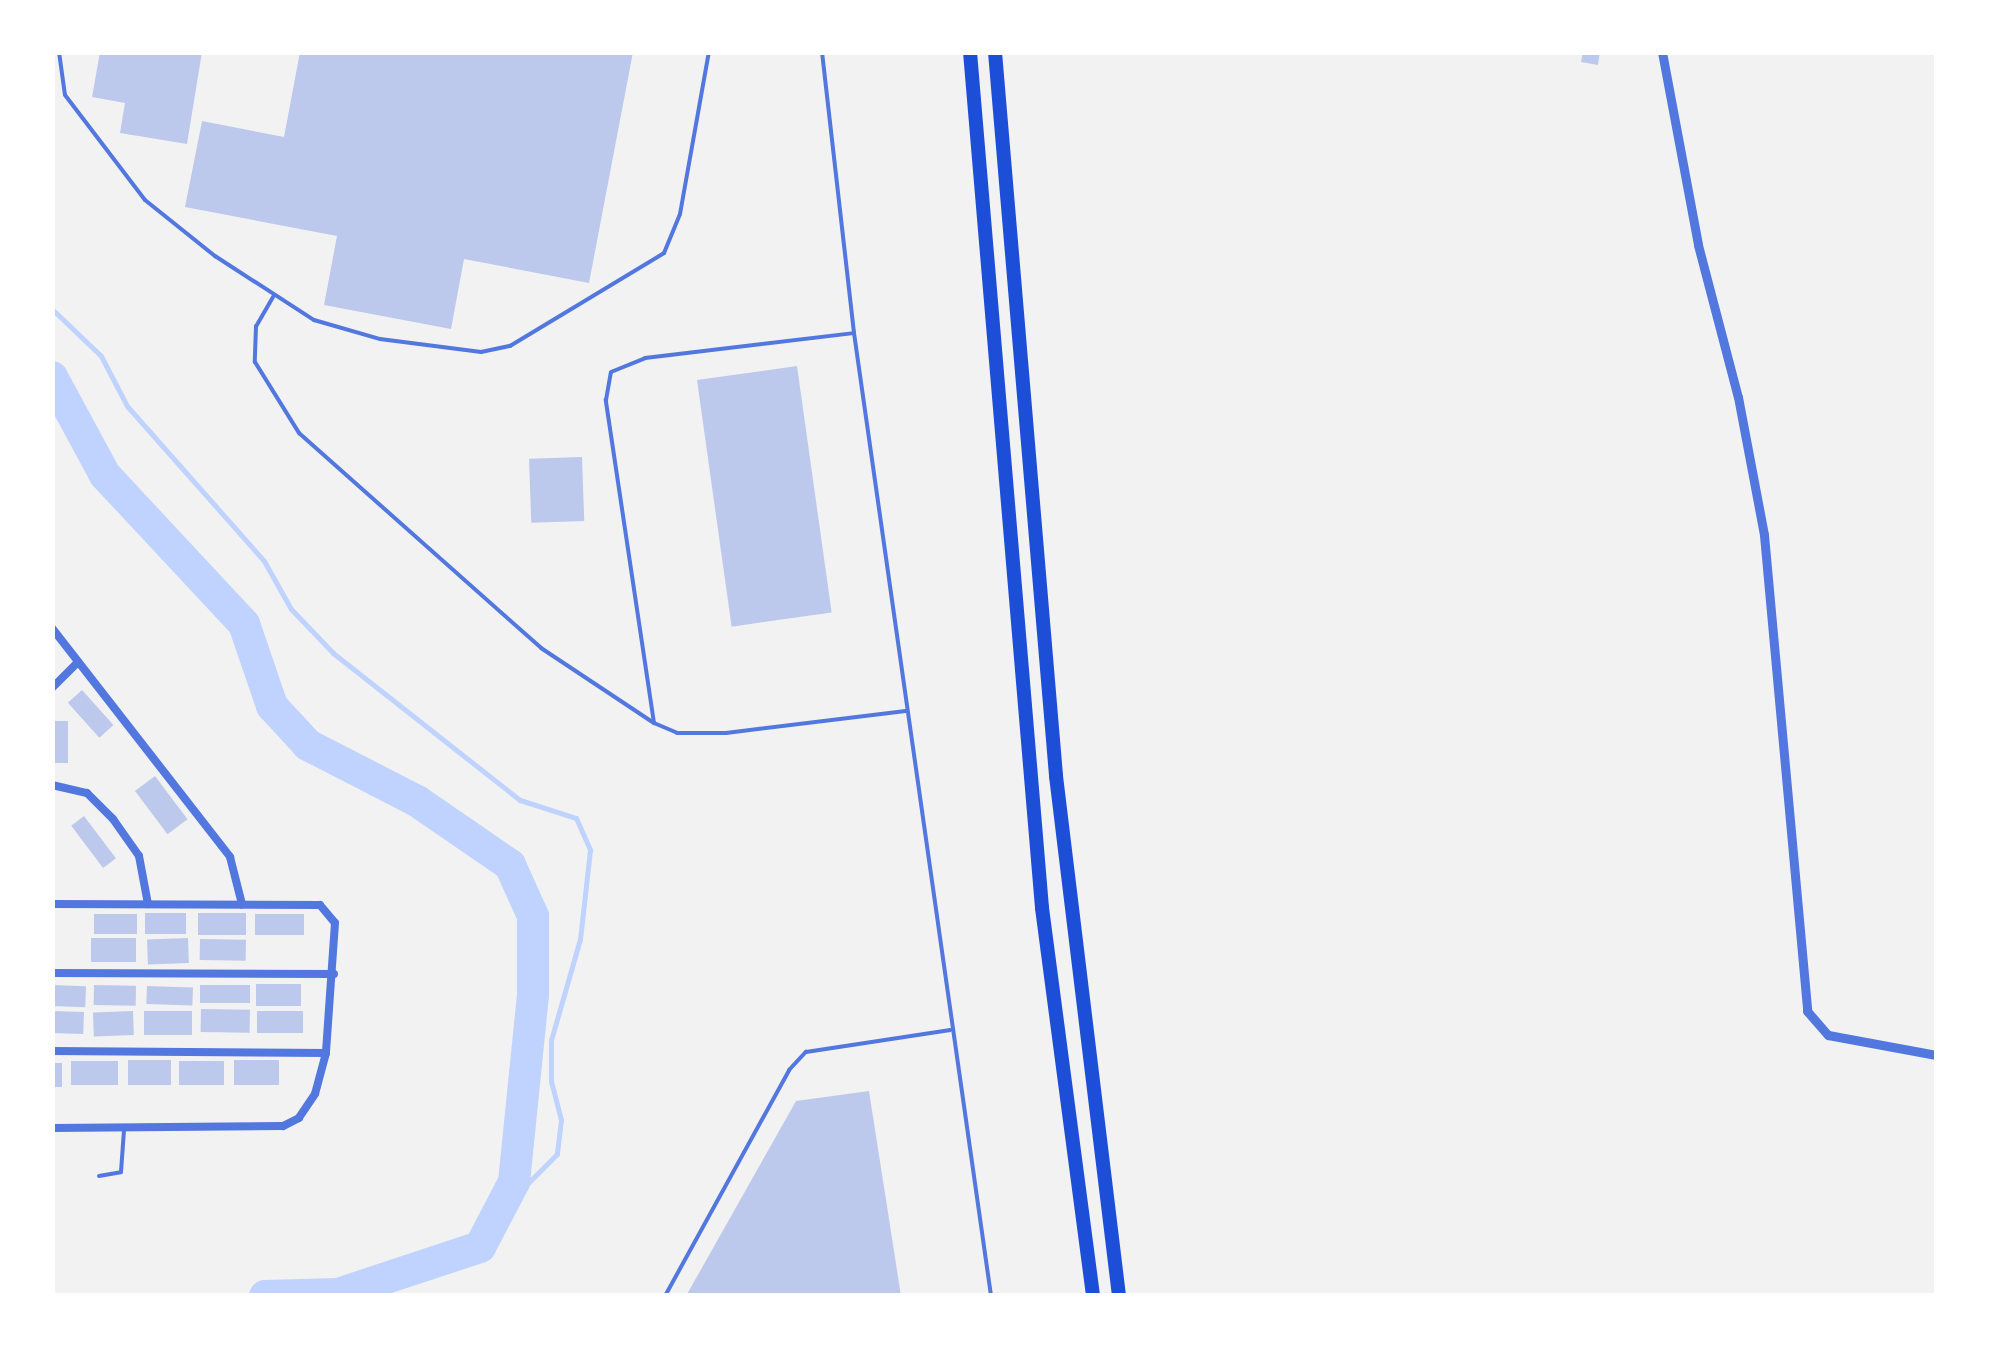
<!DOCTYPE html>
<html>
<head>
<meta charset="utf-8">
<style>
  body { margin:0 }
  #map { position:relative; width:1989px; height:1348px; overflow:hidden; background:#f2f2f2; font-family:Raleway,sans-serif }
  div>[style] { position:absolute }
  .stream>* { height:5px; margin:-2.5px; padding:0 2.5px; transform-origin:2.5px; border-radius:2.5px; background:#bfd3fe }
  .river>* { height:32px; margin:-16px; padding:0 16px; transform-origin:16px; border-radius:16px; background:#bfd3fe }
  .building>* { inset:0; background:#bdc9ec; transform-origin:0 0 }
  .service>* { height:4px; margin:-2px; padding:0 2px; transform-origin:2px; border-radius:2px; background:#5277de }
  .minor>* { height:8px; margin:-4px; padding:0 4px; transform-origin:4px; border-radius:4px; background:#5277de }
  .tertiary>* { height:9px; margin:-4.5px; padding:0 4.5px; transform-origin:4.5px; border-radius:4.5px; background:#5277de }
  .motorway>* { height:14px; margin:-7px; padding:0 7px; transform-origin:7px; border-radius:7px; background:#1d4ed8 }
  span { translate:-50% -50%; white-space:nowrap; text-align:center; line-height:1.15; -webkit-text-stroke:10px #fff; paint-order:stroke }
  .frame { position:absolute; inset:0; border:55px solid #fff; pointer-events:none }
</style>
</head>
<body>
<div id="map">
  <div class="stream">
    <div style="left:52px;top:309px;width:68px;rotate:43.8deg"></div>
    <div style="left:101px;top:356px;width:56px;rotate:62.5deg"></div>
    <div style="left:127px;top:406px;width:207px;rotate:48.5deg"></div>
    <div style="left:264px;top:561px;width:55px;rotate:60.6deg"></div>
    <div style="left:291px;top:609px;width:61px;rotate:46.3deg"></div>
    <div style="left:333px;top:653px;width:238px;rotate:38.2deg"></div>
    <div style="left:520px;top:800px;width:59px;rotate:17.8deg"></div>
    <div style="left:576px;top:818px;width:35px;rotate:66deg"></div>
    <div style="left:590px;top:850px;width:90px;rotate:96.4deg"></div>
    <div style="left:580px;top:939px;width:105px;rotate:106deg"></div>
    <div style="left:551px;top:1040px;width:41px;rotate:90deg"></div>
    <div style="left:551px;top:1081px;width:40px;rotate:75.6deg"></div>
    <div style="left:561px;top:1120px;width:34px;rotate:97deg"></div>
    <div style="left:557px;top:1154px;width:85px;rotate:135deg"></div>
  </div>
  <div class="river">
    <div style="left:52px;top:377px;width:111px;rotate:61.6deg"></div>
    <div style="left:105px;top:475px;width:204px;rotate:47deg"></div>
    <div style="left:244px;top:624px;width:87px;rotate:71.1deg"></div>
    <div style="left:272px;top:706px;width:53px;rotate:47.3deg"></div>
    <div style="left:308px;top:745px;width:123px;rotate:27.2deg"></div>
    <div style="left:417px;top:801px;width:113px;rotate:34.5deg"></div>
    <div style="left:510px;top:865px;width:56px;rotate:65.7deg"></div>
    <div style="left:533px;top:916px;width:79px;rotate:90deg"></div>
    <div style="left:533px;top:995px;width:188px;rotate:95.8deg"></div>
    <div style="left:514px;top:1182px;width:73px;rotate:117.6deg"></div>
    <div style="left:480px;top:1247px;width:150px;rotate:161.7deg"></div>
    <div style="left:338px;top:1294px;width:73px;rotate:178.4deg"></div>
  </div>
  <div class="building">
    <div style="clip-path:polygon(100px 52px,202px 52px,187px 144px,120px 133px,125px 103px,92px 97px)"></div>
    <div style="clip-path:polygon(300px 52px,633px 52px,589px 283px,464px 259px,451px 329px,324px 305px,337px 236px,185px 207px,202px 121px,284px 137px)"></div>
    <div style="clip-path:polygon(1583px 52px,1600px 52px,1598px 65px,1581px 62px)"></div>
    <div style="left:797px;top:366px;width:249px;height:101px;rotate:82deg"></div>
    <div style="left:582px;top:457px;width:64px;height:53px;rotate:88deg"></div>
    <div style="left:82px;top:690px;width:47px;height:19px;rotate:48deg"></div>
    <div style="left:52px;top:721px;width:16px;height:42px"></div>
    <div style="left:155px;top:776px;width:54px;height:25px;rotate:53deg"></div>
    <div style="left:84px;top:816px;width:53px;height:16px;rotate:53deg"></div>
    <div style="left:145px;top:913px;width:41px;height:21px"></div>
    <div style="left:246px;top:913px;width:22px;height:48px;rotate:90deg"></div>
    <div style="left:94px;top:914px;width:43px;height:20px"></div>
    <div style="left:255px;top:914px;width:49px;height:21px"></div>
    <div style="left:91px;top:938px;width:45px;height:24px"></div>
    <div style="left:188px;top:938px;width:25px;height:41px;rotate:88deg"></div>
    <div style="left:200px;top:939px;width:46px;height:21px;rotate:1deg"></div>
    <div style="left:256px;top:984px;width:45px;height:22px"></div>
    <div style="left:52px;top:985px;width:34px;height:21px;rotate:2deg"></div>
    <div style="left:94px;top:985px;width:42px;height:20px;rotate:1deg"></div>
    <div style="left:200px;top:985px;width:50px;height:18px"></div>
    <div style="left:147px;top:986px;width:46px;height:18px;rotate:2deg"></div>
    <div style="left:201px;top:1009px;width:49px;height:23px;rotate:1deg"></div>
    <div style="left:52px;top:1011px;width:32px;height:22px;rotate:2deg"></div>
    <div style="left:133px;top:1011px;width:24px;height:40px;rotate:88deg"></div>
    <div style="left:192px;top:1011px;width:24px;height:48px;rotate:90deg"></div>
    <div style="left:257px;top:1011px;width:46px;height:22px"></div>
    <div style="left:128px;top:1060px;width:43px;height:25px"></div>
    <div style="left:234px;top:1060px;width:45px;height:25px"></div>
    <div style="left:71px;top:1061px;width:47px;height:24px"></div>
    <div style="left:224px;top:1061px;width:24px;height:45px;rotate:90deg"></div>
    <div style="left:52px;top:1063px;width:10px;height:24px"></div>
    <div style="clip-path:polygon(869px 1091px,901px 1296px,686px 1296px,796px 1101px)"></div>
  </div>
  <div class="service">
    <div style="left:59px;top:52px;width:43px;rotate:82.1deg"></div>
    <div style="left:65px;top:95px;width:132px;rotate:52.7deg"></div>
    <div style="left:145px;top:200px;width:90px;rotate:38.7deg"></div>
    <div style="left:215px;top:256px;width:118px;rotate:32.9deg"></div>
    <div style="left:314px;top:320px;width:69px;rotate:16.1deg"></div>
    <div style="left:380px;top:339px;width:102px;rotate:7.3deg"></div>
    <div style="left:481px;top:352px;width:30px;rotate:-12deg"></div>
    <div style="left:510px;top:346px;width:180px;rotate:-31.1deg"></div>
    <div style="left:664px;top:253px;width:42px;rotate:-67.7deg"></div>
    <div style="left:680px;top:214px;width:165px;rotate:-79.9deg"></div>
    <div style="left:822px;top:52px;width:283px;rotate:83.5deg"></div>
    <div style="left:854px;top:333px;width:973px;rotate:81.9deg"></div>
    <div style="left:273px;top:297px;width:34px;rotate:120deg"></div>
    <div style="left:256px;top:326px;width:36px;rotate:92deg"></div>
    <div style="left:255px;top:362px;width:84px;rotate:58.2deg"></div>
    <div style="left:299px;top:433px;width:324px;rotate:41.6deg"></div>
    <div style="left:541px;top:648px;width:136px;rotate:33.6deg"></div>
    <div style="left:654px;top:723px;width:25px;rotate:23deg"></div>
    <div style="left:677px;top:733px;width:49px"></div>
    <div style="left:726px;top:733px;width:181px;rotate:-7deg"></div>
    <div style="left:654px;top:723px;width:327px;rotate:-98.5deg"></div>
    <div style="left:606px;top:400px;width:28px;rotate:-80deg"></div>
    <div style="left:611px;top:372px;width:37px;rotate:-22deg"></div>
    <div style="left:645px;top:358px;width:210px;rotate:-6.8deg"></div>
    <div style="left:99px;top:1176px;width:22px;rotate:-10deg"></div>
    <div style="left:121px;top:1172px;width:42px;rotate:-85.9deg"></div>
    <div style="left:665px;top:1296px;width:258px;rotate:-61.2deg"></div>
    <div style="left:789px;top:1070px;width:25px;rotate:-47deg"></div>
    <div style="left:806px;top:1052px;width:146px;rotate:-8.7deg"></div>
  </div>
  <div class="minor">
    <div style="left:52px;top:628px;width:290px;rotate:52.1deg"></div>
    <div style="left:230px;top:857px;width:49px;rotate:75.7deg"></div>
    <div style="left:52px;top:688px;width:37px;rotate:-45deg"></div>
    <div style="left:52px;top:785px;width:36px;rotate:13deg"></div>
    <div style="left:87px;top:793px;width:37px;rotate:45deg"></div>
    <div style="left:113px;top:819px;width:45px;rotate:54.9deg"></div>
    <div style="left:139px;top:856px;width:49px;rotate:79.4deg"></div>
    <div style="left:52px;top:904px;width:268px;rotate:0.2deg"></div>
    <div style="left:320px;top:905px;width:23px;rotate:50deg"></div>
    <div style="left:335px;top:923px;width:130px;rotate:94deg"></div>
    <div style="left:326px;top:1053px;width:42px;rotate:105deg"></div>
    <div style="left:315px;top:1094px;width:29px;rotate:124deg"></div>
    <div style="left:299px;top:1118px;width:18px;rotate:153deg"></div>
    <div style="left:283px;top:1126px;width:231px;rotate:179.5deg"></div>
    <div style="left:52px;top:973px;width:282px;rotate:0.2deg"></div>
    <div style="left:52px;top:1051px;width:274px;rotate:0.4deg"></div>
  </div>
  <div class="tertiary">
    <div style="left:1662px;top:52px;width:196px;rotate:79.4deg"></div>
    <div style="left:1698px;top:245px;width:157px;rotate:75.3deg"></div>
    <div style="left:1738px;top:397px;width:140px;rotate:79.3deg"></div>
    <div style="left:1764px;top:535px;width:478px;rotate:84.8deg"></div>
    <div style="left:1807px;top:1011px;width:32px;rotate:49deg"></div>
    <div style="left:1828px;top:1035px;width:110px;rotate:10.5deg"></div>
  </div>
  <div class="motorway">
    <div style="left:970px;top:52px;width:859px;rotate:85.19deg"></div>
    <div style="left:1042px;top:908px;width:391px;rotate:82.5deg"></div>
    <div style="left:995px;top:52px;width:727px;rotate:85.18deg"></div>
    <div style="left:1056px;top:776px;width:524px;rotate:83.09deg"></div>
  </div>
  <div class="frame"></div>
</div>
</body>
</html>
